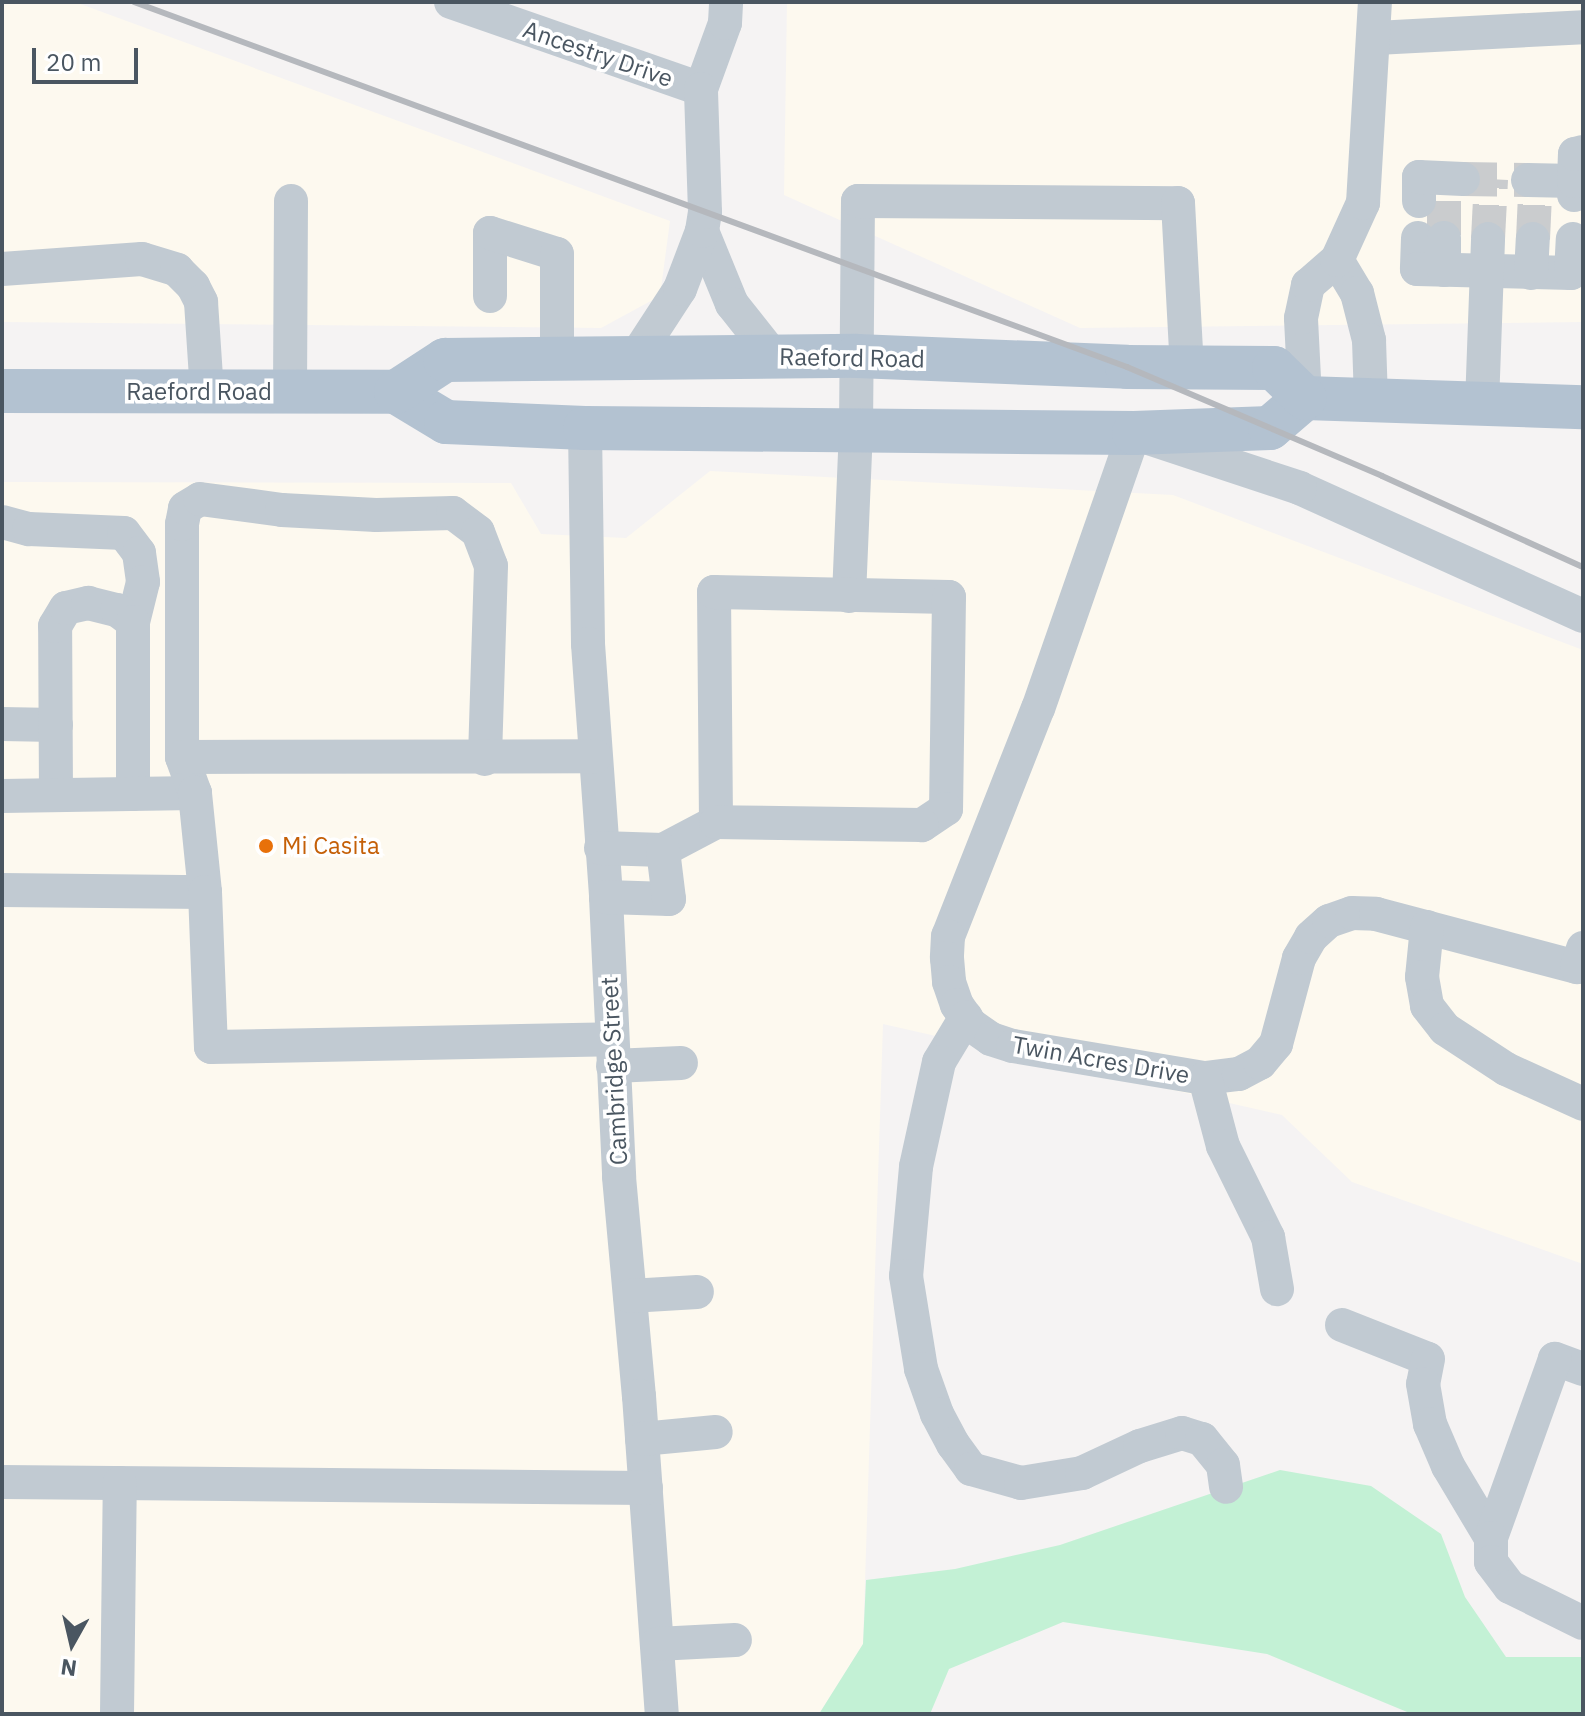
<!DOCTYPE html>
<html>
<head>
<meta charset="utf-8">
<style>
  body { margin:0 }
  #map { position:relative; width:1585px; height:1716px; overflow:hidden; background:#f5f3f3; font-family:"IBM Plex Sans",sans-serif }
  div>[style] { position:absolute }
  .commercial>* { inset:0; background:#fdf9ef }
  .green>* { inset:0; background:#c3f1d5 }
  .minor-tunnel>* { height:34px; margin-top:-17px; transform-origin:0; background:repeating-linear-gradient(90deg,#caccce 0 34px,transparent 0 51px) }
  .minor>* { height:34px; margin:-17px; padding:0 17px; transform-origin:17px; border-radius:17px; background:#c1cad2 }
  .major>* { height:44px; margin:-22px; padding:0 22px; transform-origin:22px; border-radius:22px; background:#b3c2d1 }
  .rail>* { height:6px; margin:-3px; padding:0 3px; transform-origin:3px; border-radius:3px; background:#b5b8bd }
  .dots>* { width:22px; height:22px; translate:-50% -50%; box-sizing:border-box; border:4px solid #fff; border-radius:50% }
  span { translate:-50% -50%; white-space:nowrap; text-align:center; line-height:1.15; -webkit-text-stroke:7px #fff; paint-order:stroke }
  .street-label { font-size:24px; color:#4a5661 }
  .food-label { font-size:24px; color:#c56008 }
  .left { translate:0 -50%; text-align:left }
  .frame { position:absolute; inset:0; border:4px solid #4a5661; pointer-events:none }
  .north { position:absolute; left:32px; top:1604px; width:80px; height:80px; -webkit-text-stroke:6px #fff; paint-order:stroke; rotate:188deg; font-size:22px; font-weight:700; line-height:32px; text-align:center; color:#4a5661 }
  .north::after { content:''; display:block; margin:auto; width:28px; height:36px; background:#4a5661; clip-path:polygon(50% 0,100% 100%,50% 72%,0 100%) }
  .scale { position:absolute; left:32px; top:48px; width:106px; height:36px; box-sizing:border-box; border:4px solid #4a5661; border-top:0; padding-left:10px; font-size:24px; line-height:28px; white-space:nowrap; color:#4a5661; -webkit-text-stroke:6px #fff; paint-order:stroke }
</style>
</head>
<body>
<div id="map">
  <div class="commercial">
    <div style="clip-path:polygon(2px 2px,75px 2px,670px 221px,660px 296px,601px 328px,2px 322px)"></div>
    <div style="clip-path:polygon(787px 2px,1583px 2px,1583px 322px,1080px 328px,784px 195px)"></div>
    <div style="clip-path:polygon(710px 471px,1173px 495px,1583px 650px,1583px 1264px,1352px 1182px,1282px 1115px,883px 1024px,863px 1644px,819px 1714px,2px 1714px,2px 482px,511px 483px,541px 534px,626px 538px)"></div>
  </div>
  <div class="green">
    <div style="clip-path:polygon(1280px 1470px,1371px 1486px,1441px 1534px,1465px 1597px,1506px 1657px,1583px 1657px,1583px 1714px,1412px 1714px,1267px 1654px,1063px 1622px,949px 1669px,930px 1714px,819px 1714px,863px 1644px,866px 1580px,955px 1569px,1060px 1545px)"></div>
  </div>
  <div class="minor-tunnel">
    <div style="left:1463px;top:179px;width:65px;rotate:0.9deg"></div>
    <div style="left:1444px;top:201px;width:37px;rotate:90deg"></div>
    <div style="left:1488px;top:239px;width:60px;rotate:-87.1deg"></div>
    <div style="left:1533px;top:239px;width:44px;rotate:-87.4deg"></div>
  </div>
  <div class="minor">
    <div style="left:451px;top:2px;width:265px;rotate:19.2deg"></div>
    <div style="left:701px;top:89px;width:70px;rotate:-70deg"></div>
    <div style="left:725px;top:23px;width:21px;rotate:-87deg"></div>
    <div style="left:1376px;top:38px;width:207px;rotate:-3deg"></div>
    <div style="left:1528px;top:180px;width:46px;rotate:1.2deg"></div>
    <div style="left:1574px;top:181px;width:14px;rotate:90deg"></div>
    <div style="left:1574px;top:181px;width:27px;rotate:-88deg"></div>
    <div style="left:1575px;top:154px;width:8px;rotate:-14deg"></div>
    <div style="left:1419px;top:201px;width:24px;rotate:-90deg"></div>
    <div style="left:1419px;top:177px;width:44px;rotate:2.6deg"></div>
    <div style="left:702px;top:231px;width:79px;rotate:67.7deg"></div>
    <div style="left:732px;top:304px;width:68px;rotate:51.6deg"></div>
    <div style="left:1418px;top:238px;width:31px;rotate:92deg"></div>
    <div style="left:1417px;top:269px;width:154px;rotate:1.5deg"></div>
    <div style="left:1571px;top:273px;width:34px;rotate:-87deg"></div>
    <div style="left:1337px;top:260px;width:39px;rotate:59deg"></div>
    <div style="left:1357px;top:293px;width:49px;rotate:75.7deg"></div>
    <div style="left:1369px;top:340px;width:59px;rotate:88.1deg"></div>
    <div style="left:2px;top:269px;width:140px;rotate:-4.1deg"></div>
    <div style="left:142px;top:259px;width:37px;rotate:17deg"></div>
    <div style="left:177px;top:270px;width:23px;rotate:45deg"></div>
    <div style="left:193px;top:286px;width:18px;rotate:63deg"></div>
    <div style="left:201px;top:302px;width:90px;rotate:86.2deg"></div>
    <div style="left:1444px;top:270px;width:32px;rotate:-90deg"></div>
    <div style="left:1531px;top:273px;width:34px;rotate:-87deg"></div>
    <div style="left:490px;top:296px;width:63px;rotate:-90deg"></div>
    <div style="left:490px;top:233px;width:70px;rotate:17.4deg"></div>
    <div style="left:557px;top:254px;width:105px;rotate:90deg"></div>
    <div style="left:635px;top:358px;width:82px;rotate:-56.9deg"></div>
    <div style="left:680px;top:289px;width:62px;rotate:-69.2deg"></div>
    <div style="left:702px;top:231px;width:19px;rotate:-81deg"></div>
    <div style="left:705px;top:212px;width:123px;rotate:-91.9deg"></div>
    <div style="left:290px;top:392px;width:191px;rotate:-89.7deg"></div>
    <div style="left:1305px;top:398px;width:80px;rotate:-92.9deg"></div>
    <div style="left:1301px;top:318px;width:34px;rotate:-78deg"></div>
    <div style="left:1308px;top:285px;width:38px;rotate:-41deg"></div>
    <div style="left:1337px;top:260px;width:63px;rotate:-65.5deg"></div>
    <div style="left:1363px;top:203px;width:201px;rotate:-86.6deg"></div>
    <div style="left:1482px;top:404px;width:165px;rotate:-87.9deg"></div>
    <div style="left:585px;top:428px;width:216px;rotate:89.2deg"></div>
    <div style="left:588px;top:644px;width:254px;rotate:85.9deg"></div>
    <div style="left:606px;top:897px;width:280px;rotate:87.3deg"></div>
    <div style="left:619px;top:1177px;width:220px;rotate:84.8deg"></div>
    <div style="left:639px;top:1396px;width:319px;rotate:85.9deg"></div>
    <div style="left:2px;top:522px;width:28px;rotate:15deg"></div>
    <div style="left:29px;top:529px;width:95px;rotate:2.4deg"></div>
    <div style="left:124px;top:533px;width:25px;rotate:53deg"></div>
    <div style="left:139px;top:553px;width:29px;rotate:82deg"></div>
    <div style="left:143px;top:582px;width:41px;rotate:104deg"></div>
    <div style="left:849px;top:596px;width:167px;rotate:-87.6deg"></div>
    <div style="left:856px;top:429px;width:228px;rotate:-89.5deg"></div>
    <div style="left:858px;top:201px;width:320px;rotate:0.4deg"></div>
    <div style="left:1178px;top:203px;width:165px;rotate:86.9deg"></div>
    <div style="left:1583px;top:616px;width:311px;rotate:-155.7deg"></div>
    <div style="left:1300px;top:488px;width:175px;rotate:-161.7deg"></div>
    <div style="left:1134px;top:433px;width:291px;rotate:109.2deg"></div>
    <div style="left:1038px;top:708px;width:245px;rotate:111.5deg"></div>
    <div style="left:948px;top:936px;width:22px;rotate:93deg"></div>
    <div style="left:947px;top:958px;width:24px;rotate:85deg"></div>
    <div style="left:949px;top:982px;width:24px;rotate:71deg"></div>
    <div style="left:957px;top:1005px;width:24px;rotate:55deg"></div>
    <div style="left:971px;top:1025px;width:24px;rotate:35deg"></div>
    <div style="left:991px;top:1039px;width:23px;rotate:18deg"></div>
    <div style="left:1013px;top:1046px;width:195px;rotate:9.5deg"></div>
    <div style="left:1205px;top:1078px;width:34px;rotate:-7deg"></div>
    <div style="left:1239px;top:1074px;width:24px;rotate:-28deg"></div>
    <div style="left:1260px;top:1063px;width:25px;rotate:-50deg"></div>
    <div style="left:1276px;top:1044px;width:89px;rotate:-75deg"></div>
    <div style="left:1299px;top:958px;width:24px;rotate:-60deg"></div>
    <div style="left:1311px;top:937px;width:24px;rotate:-42deg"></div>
    <div style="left:1329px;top:921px;width:24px;rotate:-19deg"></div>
    <div style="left:1352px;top:913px;width:24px;rotate:2deg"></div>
    <div style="left:1376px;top:914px;width:208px;rotate:14.8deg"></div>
    <div style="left:1577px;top:967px;width:20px;rotate:-72deg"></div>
    <div style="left:2px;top:724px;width:54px;rotate:1.1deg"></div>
    <div style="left:182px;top:757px;width:233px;rotate:-90deg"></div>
    <div style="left:182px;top:524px;width:16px;rotate:-79deg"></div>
    <div style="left:185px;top:508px;width:17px;rotate:-31deg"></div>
    <div style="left:200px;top:499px;width:83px;rotate:7.6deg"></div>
    <div style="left:282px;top:510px;width:94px;rotate:3deg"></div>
    <div style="left:376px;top:515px;width:77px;rotate:-1.5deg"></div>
    <div style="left:453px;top:513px;width:31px;rotate:37deg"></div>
    <div style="left:478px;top:532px;width:36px;rotate:69deg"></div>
    <div style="left:491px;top:566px;width:193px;rotate:91.8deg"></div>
    <div style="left:56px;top:795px;width:169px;rotate:-90.3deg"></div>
    <div style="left:55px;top:626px;width:21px;rotate:-59deg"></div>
    <div style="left:66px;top:608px;width:23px;rotate:-13deg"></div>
    <div style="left:88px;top:603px;width:30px;rotate:14deg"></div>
    <div style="left:117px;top:610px;width:20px;rotate:37deg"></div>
    <div style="left:133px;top:622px;width:172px;rotate:90deg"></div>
    <div style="left:2px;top:796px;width:193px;rotate:-0.9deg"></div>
    <div style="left:195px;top:793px;width:38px;rotate:-110deg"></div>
    <div style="left:182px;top:757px;width:413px;rotate:-0.1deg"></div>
    <div style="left:601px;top:848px;width:62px;rotate:1.8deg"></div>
    <div style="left:663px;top:850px;width:60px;rotate:-27.8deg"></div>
    <div style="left:716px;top:822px;width:230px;rotate:-90.5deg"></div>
    <div style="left:714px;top:592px;width:235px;rotate:1.2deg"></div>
    <div style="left:949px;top:597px;width:212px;rotate:90.8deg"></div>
    <div style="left:946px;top:809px;width:29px;rotate:146deg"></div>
    <div style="left:922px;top:825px;width:206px;rotate:-179.2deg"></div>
    <div style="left:2px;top:890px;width:203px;rotate:0.6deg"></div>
    <div style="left:205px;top:892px;width:100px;rotate:-95.8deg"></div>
    <div style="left:205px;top:892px;width:155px;rotate:87.8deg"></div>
    <div style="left:211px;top:1047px;width:401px;rotate:-1.1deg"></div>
    <div style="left:606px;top:897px;width:63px;rotate:1.8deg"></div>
    <div style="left:669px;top:899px;width:49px;rotate:-97deg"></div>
    <div style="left:1427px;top:927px;width:50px;rotate:95.7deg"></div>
    <div style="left:1422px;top:977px;width:29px;rotate:80deg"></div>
    <div style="left:1427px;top:1006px;width:29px;rotate:52deg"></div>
    <div style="left:1445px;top:1029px;width:73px;rotate:33.3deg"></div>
    <div style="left:1506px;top:1069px;width:85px;rotate:24.4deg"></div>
    <div style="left:966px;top:1017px;width:52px;rotate:121deg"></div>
    <div style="left:939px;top:1062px;width:107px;rotate:102.4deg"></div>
    <div style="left:916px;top:1167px;width:109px;rotate:95.2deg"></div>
    <div style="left:906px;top:1276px;width:94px;rotate:80.8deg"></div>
    <div style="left:921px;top:1369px;width:48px;rotate:70.4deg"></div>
    <div style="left:937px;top:1414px;width:34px;rotate:62deg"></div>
    <div style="left:953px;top:1444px;width:31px;rotate:54deg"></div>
    <div style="left:971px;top:1469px;width:52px;rotate:15.6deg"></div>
    <div style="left:1021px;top:1483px;width:62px;rotate:-9.3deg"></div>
    <div style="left:1082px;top:1473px;width:64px;rotate:-25deg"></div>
    <div style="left:1140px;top:1446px;width:44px;rotate:-17.2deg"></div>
    <div style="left:1182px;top:1433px;width:21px;rotate:17deg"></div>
    <div style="left:1202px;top:1439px;width:33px;rotate:51deg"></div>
    <div style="left:1223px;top:1465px;width:22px;rotate:82deg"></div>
    <div style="left:613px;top:1066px;width:68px;rotate:-2.5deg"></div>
    <div style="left:1205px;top:1078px;width:70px;rotate:75.2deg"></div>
    <div style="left:1223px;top:1146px;width:102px;rotate:63.7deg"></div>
    <div style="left:1268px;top:1237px;width:53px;rotate:80.2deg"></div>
    <div style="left:630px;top:1296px;width:67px;rotate:-3.4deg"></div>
    <div style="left:1342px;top:1325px;width:92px;rotate:21.6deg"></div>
    <div style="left:1428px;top:1359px;width:25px;rotate:101deg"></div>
    <div style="left:1423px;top:1384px;width:41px;rotate:80.1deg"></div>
    <div style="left:1430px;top:1424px;width:46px;rotate:66.8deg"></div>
    <div style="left:1448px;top:1466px;width:84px;rotate:59.2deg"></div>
    <div style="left:1583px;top:1369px;width:30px;rotate:-160deg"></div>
    <div style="left:1555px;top:1359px;width:190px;rotate:109.7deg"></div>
    <div style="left:1491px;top:1538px;width:24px;rotate:90deg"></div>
    <div style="left:1491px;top:1562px;width:31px;rotate:53deg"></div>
    <div style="left:1510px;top:1587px;width:81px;rotate:26.3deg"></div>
    <div style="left:642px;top:1439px;width:74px;rotate:-5.4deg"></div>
    <div style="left:2px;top:1482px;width:644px;rotate:0.53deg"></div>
    <div style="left:657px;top:1644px;width:78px;rotate:-2.9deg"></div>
    <div style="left:117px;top:1714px;width:231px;rotate:-89.3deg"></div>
  </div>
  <div class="major">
    <div style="left:2px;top:391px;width:394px;rotate:0.1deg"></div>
    <div style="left:396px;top:392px;width:58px;rotate:31deg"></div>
    <div style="left:446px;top:422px;width:139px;rotate:2.5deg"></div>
    <div style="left:585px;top:428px;width:549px;rotate:0.52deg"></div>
    <div style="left:1134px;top:433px;width:136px;rotate:-2.1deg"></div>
    <div style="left:1270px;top:428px;width:46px;rotate:-40.6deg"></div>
    <div style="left:1305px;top:398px;width:278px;rotate:1.9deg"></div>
    <div style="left:396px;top:392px;width:59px;rotate:-33.1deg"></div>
    <div style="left:445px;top:360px;width:412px;rotate:-0.6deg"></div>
    <div style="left:857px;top:356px;width:270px;rotate:2.3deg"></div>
    <div style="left:1127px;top:367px;width:147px;rotate:0.4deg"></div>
    <div style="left:1274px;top:368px;width:43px;rotate:44.1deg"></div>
  </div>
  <div class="rail">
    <div style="left:134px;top:2px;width:1058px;rotate:20.18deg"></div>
    <div style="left:1127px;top:367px;width:277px;rotate:23.1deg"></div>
    <div style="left:1382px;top:476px;width:221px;rotate:24.4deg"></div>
  </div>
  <div class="dots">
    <div style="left:266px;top:846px;background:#e8710a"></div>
  </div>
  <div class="street-label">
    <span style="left:598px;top:54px;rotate:19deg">Ancestry Drive</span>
    <span style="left:852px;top:358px;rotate:1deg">Raeford Road</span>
    <span style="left:199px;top:392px">Raeford Road</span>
    <span style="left:1101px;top:1060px;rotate:10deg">Twin Acres Drive</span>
    <span style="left:614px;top:1071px;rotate:-93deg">Cambridge Street</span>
  </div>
  <div class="food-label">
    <span class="left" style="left:282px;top:846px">Mi Casita</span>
  </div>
  <div class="frame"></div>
  <div class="north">N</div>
  <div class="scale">20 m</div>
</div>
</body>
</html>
